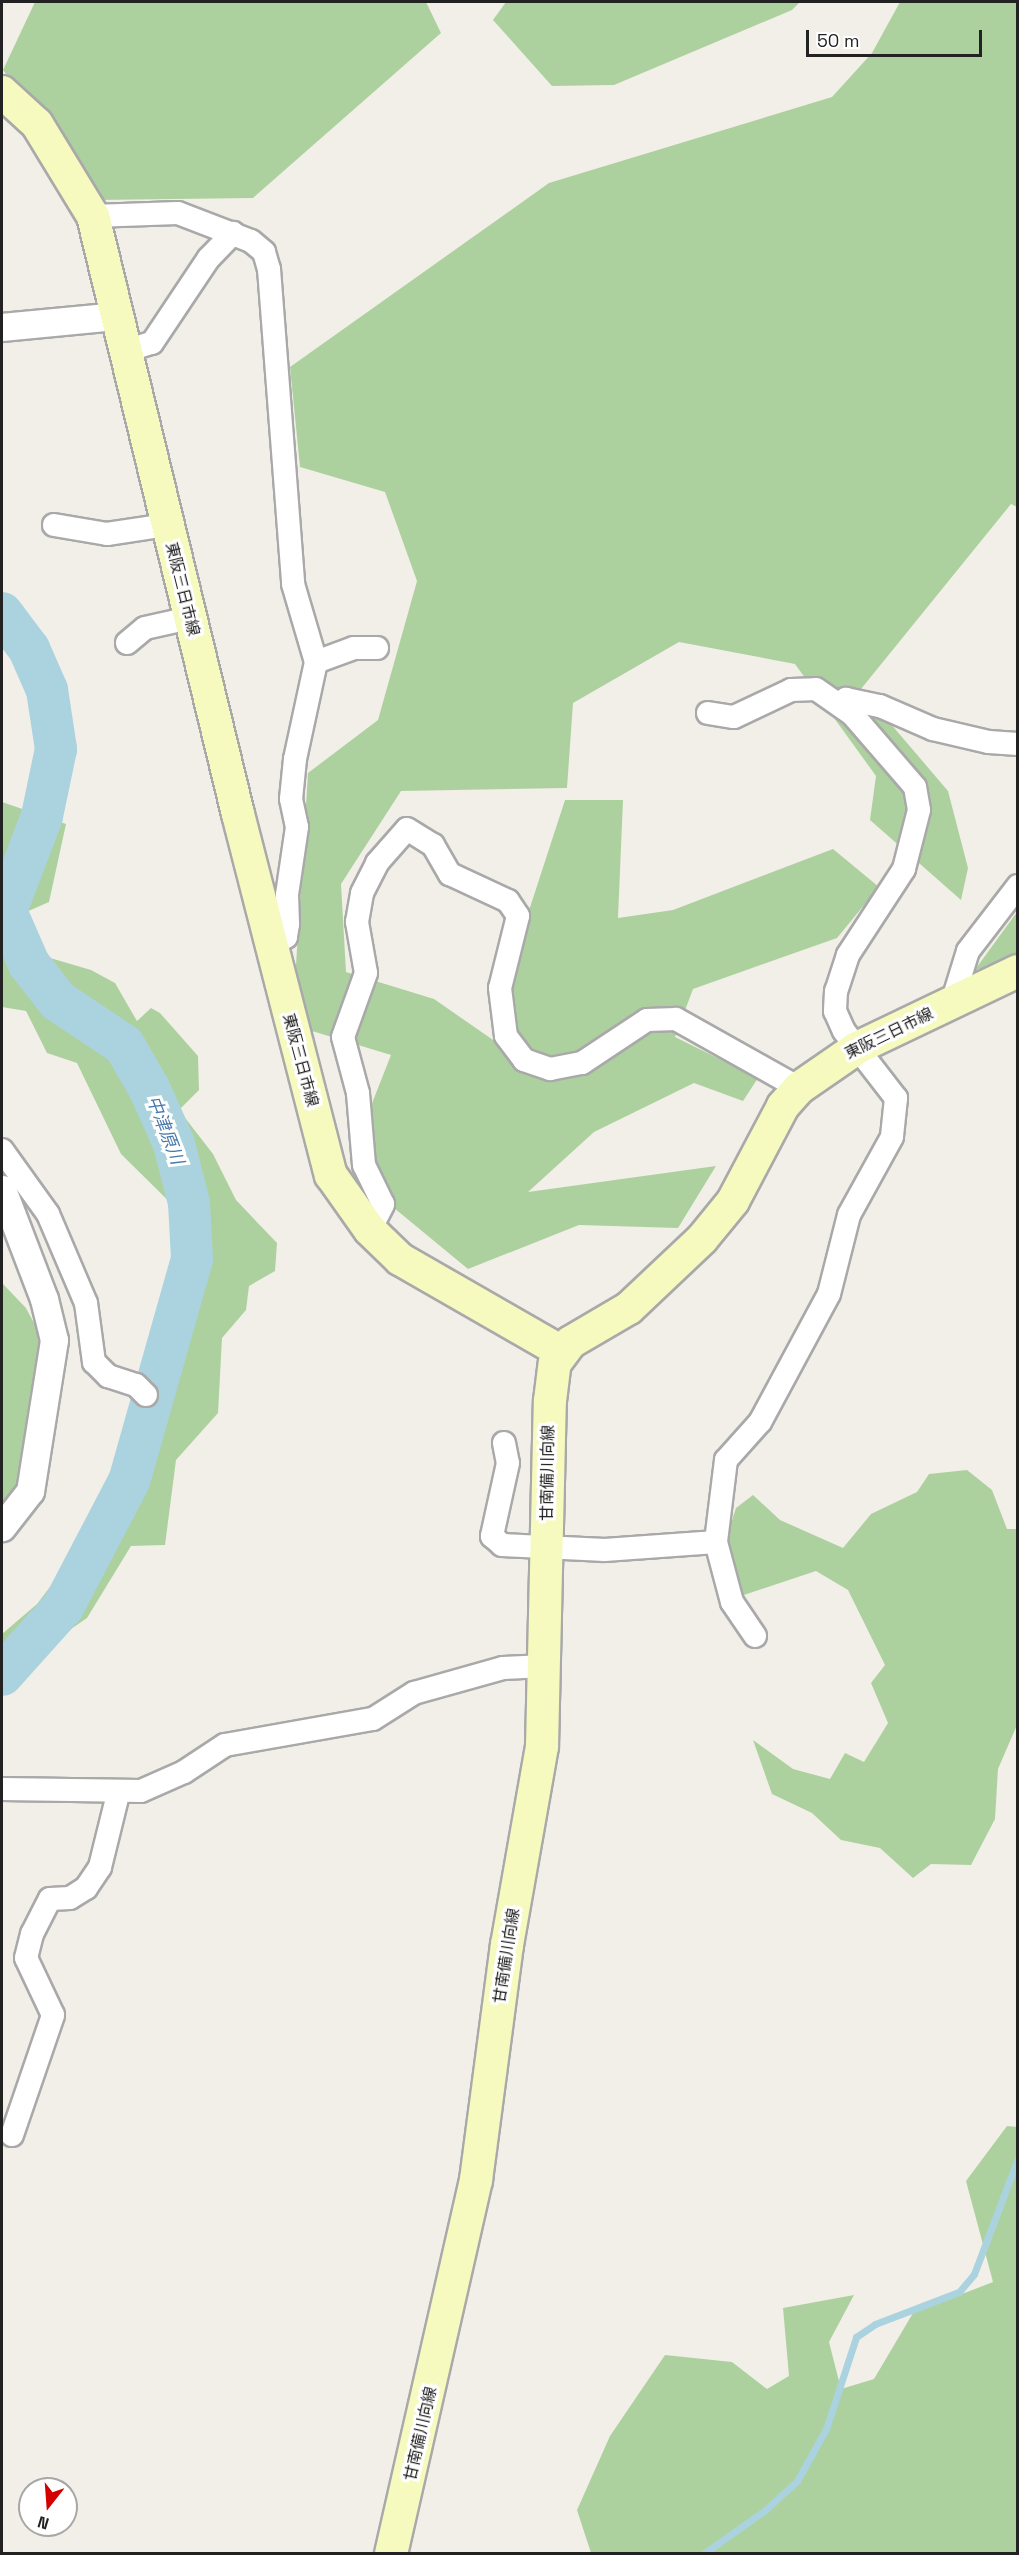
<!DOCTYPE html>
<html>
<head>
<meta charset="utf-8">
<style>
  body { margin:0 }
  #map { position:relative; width:1019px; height:2555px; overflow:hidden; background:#f2efe9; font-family:"Space Grotesk","Noto Sans JP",sans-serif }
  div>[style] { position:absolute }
  .forest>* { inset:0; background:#add19e }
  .stream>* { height:7px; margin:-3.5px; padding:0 3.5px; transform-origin:3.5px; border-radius:3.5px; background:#aad3df }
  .river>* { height:42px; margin:-21px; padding:0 21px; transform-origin:21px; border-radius:21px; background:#aad3df }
  .roads { filter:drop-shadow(2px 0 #a9a9a9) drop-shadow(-2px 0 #a9a9a9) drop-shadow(0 2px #a9a9a9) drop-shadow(0 -2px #a9a9a9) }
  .minor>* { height:22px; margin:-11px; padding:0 11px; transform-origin:11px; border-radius:11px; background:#fff }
  .tertiary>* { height:27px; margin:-13.5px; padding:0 13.5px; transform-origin:13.5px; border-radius:13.5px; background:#fff }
  .secondary>* { height:32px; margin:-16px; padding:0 16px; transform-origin:16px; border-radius:16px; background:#f7fabf }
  span { translate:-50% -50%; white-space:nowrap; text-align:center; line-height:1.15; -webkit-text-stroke:6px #fff; paint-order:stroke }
  .street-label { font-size:16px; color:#222 }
  .water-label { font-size:18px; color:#4a7aab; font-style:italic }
  .frame { position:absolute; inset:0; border:3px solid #222; pointer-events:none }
  .north { position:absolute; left:18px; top:2477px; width:60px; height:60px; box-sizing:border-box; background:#fff; border:2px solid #a7a7a7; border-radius:50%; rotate:197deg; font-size:16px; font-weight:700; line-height:24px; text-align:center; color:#222 }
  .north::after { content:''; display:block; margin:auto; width:21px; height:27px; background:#d40000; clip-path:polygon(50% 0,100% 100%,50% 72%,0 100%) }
  .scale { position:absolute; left:806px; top:30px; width:176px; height:27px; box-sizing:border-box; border:3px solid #222; border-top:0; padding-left:8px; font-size:18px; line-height:21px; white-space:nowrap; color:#222; -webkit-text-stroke:4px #fff; paint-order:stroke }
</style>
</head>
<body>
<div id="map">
  <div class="forest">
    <div style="clip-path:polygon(35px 2px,426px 2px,441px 33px,253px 198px,97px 200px,3px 70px)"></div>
    <div style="clip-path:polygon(506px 2px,800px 2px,792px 10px,614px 85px,552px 86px,493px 20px)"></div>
    <div style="clip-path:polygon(900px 2px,1017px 2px,1017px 507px,1011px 504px,861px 689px,948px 791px,968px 868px,961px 900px,870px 820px,876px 776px,795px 664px,679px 642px,573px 703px,567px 788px,401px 791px,341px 884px,346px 972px,434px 999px,496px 1042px,521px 935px,565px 800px,623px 800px,618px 918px,673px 910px,833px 849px,879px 887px,837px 938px,693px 989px,675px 1037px,758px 1078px,743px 1101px,694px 1083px,594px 1132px,528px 1192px,716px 1166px,678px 1228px,579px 1225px,468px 1269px,388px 1203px,365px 1121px,391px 1055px,312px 1031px,295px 981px,308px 773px,378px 720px,417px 581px,385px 492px,300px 467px,290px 367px,549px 183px,832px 97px,872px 53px)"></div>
    <div style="clip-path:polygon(2px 802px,66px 824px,49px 902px,24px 913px,23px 926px,40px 955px,91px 970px,115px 983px,137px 1021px,151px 1008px,160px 1013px,198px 1056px,199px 1090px,179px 1110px,213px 1154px,236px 1200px,277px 1243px,275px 1271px,249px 1286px,246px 1310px,222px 1338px,218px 1413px,176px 1460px,165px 1545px,131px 1546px,87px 1618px,42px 1649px,22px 1673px,2px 1677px,2px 1634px,37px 1604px,88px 1537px,126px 1452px,156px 1348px,197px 1296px,197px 1229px,121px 1154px,77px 1063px,47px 1053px,26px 1011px,2px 1007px)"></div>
    <div style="clip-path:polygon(1017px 912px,1017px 954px,974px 971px)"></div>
    <div style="clip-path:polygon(2px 1283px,26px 1308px,44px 1342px,17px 1488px,2px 1509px)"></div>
    <div style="clip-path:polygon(967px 1470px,992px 1490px,1007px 1529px,1017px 1529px,1017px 1725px,998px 1769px,995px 1819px,971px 1865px,931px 1864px,913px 1878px,880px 1848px,841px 1840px,812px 1813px,772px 1794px,753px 1740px,793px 1769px,830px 1779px,845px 1753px,864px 1762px,888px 1723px,871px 1683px,885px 1665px,848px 1590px,816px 1571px,738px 1597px,724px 1545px,736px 1508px,753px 1495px,780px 1520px,843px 1548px,871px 1514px,917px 1492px,929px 1474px)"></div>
    <div style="clip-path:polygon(1007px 2126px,1018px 2127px,1017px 2553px,591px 2553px,577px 2510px,610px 2436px,665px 2355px,732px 2362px,767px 2389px,789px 2376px,783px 2308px,854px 2295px,829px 2342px,841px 2389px,874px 2379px,913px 2313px,993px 2282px,966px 2181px)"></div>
  </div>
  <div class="stream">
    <div style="left:703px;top:2554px;width:75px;rotate:-35.2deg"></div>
    <div style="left:764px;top:2511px;width:45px;rotate:-42.3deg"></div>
    <div style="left:797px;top:2481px;width:60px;rotate:-60.9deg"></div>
    <div style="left:826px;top:2429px;width:97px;rotate:-71.9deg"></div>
    <div style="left:856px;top:2337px;width:23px;rotate:-34deg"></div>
    <div style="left:875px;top:2324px;width:90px;rotate:-20.9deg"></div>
    <div style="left:959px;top:2292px;width:23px;rotate:-50deg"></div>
    <div style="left:974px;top:2274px;width:124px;rotate:-69.2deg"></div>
  </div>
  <div class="river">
    <div style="left:2px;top:613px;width:45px;rotate:53.1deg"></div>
    <div style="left:29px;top:649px;width:45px;rotate:66.3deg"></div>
    <div style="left:47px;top:690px;width:60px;rotate:81.3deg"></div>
    <div style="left:56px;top:749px;width:68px;rotate:101.8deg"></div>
    <div style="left:42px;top:816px;width:102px;rotate:110.8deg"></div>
    <div style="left:6px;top:911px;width:58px;rotate:66.5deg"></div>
    <div style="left:29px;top:964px;width:47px;rotate:51.9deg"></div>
    <div style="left:58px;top:1001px;width:79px;rotate:33.7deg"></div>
    <div style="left:124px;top:1045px;width:50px;rotate:59.8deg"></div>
    <div style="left:149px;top:1088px;width:61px;rotate:65.9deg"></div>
    <div style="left:174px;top:1144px;width:61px;rotate:75.7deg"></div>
    <div style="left:189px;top:1203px;width:56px;rotate:86.9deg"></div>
    <div style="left:192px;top:1259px;width:231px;rotate:105.8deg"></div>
    <div style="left:129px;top:1481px;width:142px;rotate:117.6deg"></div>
    <div style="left:63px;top:1607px;width:91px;rotate:131.9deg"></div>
  </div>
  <div class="roads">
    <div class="minor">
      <div style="left:93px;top:216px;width:85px;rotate:-2deg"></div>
      <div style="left:178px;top:213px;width:78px;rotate:21deg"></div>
      <div style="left:251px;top:241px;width:17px;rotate:40deg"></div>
      <div style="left:264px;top:252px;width:18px;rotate:74deg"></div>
      <div style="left:269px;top:269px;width:316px;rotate:85.6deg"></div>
      <div style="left:293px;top:584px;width:81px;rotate:73.6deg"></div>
      <div style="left:316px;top:662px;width:99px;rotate:102.2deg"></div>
      <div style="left:295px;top:759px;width:40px;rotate:95.7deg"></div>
      <div style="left:291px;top:799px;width:29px;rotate:78deg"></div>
      <div style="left:297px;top:827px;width:69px;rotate:98.4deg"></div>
      <div style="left:287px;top:895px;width:29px;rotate:88deg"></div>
      <div style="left:288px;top:924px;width:13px;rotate:99deg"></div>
      <div style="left:286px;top:937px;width:18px;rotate:151deg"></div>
      <div style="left:125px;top:351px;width:28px;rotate:-17deg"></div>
      <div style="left:152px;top:343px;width:102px;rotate:-56.2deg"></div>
      <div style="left:209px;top:258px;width:35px;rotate:-46deg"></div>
      <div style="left:54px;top:525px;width:54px;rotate:9.6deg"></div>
      <div style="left:107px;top:534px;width:61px;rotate:-8.5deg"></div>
      <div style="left:127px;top:643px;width:23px;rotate:-40deg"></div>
      <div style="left:145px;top:628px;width:46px;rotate:-12.5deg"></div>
      <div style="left:316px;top:662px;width:40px;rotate:-20.2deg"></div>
      <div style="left:354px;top:648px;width:23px"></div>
      <div style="left:841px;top:706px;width:9px;rotate:-54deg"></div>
      <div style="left:846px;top:699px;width:35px;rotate:12deg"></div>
      <div style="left:880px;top:706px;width:58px;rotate:23.5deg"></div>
      <div style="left:933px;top:729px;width:57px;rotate:13.1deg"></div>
      <div style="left:989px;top:742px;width:29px;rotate:4deg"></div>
      <div style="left:708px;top:713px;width:26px;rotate:9deg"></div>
      <div style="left:734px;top:717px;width:63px;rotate:-25.3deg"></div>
      <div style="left:791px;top:690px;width:25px;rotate:-2deg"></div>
      <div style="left:816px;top:689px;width:44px;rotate:34.8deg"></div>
      <div style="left:852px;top:714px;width:96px;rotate:49.2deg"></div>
      <div style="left:915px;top:787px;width:23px;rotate:80deg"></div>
      <div style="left:919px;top:810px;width:61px;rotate:104.3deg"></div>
      <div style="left:904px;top:869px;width:103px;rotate:123.1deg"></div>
      <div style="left:848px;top:955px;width:38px;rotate:108deg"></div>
      <div style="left:836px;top:991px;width:20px;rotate:93deg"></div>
      <div style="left:835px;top:1011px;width:22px;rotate:66deg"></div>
      <div style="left:844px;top:1031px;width:85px;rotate:52.2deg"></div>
      <div style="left:896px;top:1098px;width:39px;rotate:96deg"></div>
      <div style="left:892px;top:1137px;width:89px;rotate:118.9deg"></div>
      <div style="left:849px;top:1215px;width:81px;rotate:104.2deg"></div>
      <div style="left:829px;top:1294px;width:145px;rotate:118.3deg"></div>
      <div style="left:760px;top:1422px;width:51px;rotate:131.8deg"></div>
      <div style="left:726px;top:1460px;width:83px;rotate:97deg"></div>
      <div style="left:716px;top:1542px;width:62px;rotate:75.1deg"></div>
      <div style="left:732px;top:1602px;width:41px;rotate:55.9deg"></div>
      <div style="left:952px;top:1003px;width:54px;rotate:-72.9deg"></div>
      <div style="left:968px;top:951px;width:82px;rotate:-52.4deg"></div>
      <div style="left:2px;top:1150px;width:79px;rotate:54.3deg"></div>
      <div style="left:48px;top:1214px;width:97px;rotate:66.9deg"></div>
      <div style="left:86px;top:1303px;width:60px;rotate:82.3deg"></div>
      <div style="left:94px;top:1362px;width:20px;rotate:45deg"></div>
      <div style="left:108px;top:1376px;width:29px;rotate:18deg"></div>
      <div style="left:136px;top:1385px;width:14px;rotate:45deg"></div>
      <div style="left:370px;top:1230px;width:29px;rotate:-63deg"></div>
      <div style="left:383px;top:1204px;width:43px;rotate:-116deg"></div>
      <div style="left:364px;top:1165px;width:72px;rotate:-94.8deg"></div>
      <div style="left:358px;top:1093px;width:58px;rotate:-105deg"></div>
      <div style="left:343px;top:1037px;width:68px;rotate:-70.2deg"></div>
      <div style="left:366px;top:973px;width:52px;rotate:-100deg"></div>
      <div style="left:357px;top:922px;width:29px;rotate:-80deg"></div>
      <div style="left:362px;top:893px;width:34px;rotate:-63deg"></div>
      <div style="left:377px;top:863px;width:45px;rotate:-48.6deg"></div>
      <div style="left:407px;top:829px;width:31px;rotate:32deg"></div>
      <div style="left:433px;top:845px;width:34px;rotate:60deg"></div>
      <div style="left:450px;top:874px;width:64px;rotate:25deg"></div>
      <div style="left:508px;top:901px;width:18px;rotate:56deg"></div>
      <div style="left:518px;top:916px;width:74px;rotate:104deg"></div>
      <div style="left:500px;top:988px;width:48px;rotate:82.9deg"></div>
      <div style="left:506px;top:1036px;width:30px;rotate:53deg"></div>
      <div style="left:524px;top:1060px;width:28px;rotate:19deg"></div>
      <div style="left:550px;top:1069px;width:33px;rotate:-11deg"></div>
      <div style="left:582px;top:1063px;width:78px;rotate:-33.5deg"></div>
      <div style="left:647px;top:1020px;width:29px;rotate:-2deg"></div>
      <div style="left:676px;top:1019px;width:141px;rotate:29.3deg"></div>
      <div style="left:504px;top:1443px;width:20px;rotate:79deg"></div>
      <div style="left:508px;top:1463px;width:75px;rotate:102.4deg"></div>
      <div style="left:492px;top:1536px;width:13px;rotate:42deg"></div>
      <div style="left:502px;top:1545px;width:103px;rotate:2.8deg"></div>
      <div style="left:605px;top:1550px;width:111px;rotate:-4.1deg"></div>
      <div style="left:2px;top:1789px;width:139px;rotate:0.8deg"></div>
      <div style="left:141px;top:1791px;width:47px;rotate:-23.8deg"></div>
      <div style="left:184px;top:1772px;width:49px;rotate:-33.4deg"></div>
      <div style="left:225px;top:1745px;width:150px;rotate:-10deg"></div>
      <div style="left:373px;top:1719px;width:49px;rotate:-32.4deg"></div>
      <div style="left:414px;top:1693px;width:92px;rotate:-15.7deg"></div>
      <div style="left:503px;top:1668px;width:42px;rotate:-2.7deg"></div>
      <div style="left:12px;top:2135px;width:127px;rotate:-71.1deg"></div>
      <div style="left:53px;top:2015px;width:63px;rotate:-115.3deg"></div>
      <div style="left:26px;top:1958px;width:25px;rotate:-76deg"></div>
      <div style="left:32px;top:1934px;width:39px;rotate:-63deg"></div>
      <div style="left:50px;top:1899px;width:20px;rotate:-3deg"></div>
      <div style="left:70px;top:1898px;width:19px;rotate:-32deg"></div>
      <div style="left:86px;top:1888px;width:25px;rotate:-56deg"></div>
      <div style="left:100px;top:1867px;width:75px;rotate:-76.1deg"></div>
    </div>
    <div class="tertiary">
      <div style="left:2px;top:327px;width:116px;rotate:-5.5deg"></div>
      <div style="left:2px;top:1189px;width:118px;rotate:69.1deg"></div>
      <div style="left:44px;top:1299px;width:42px;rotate:76.3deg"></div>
      <div style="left:54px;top:1340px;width:153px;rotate:99deg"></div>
      <div style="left:30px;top:1491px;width:46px;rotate:127.9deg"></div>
    </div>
    <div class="secondary">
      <div style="left:2px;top:92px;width:47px;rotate:42.4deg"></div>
      <div style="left:37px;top:124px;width:108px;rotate:58.7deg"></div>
      <div style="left:93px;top:216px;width:615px;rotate:76.37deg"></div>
      <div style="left:238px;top:814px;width:373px;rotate:75.6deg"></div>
      <div style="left:331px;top:1175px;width:67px;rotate:54.7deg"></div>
      <div style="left:370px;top:1230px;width:42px;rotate:44deg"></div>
      <div style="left:400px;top:1259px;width:187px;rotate:29.9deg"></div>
      <div style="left:391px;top:2554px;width:384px;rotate:-77.2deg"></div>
      <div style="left:476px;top:2180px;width:237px;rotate:-82.5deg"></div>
      <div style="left:507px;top:1945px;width:201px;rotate:-80deg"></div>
      <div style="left:542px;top:1747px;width:346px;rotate:-88.7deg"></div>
      <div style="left:550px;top:1401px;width:38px;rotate:-83deg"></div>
      <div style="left:555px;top:1363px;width:26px;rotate:-53deg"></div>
      <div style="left:571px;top:1342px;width:67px;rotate:-30.4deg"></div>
      <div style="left:629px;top:1308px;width:100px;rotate:-43.4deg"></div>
      <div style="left:702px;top:1239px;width:49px;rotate:-50.8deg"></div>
      <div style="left:733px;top:1201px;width:107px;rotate:-62.2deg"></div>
      <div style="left:783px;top:1106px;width:24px;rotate:-48deg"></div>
      <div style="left:799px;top:1088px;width:70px;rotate:-34.6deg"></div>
      <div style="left:857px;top:1048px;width:178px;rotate:-25.6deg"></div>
    </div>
  </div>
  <div class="street-label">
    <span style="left:182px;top:589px;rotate:76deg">東阪三日市線</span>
    <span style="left:889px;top:1034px;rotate:-26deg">東阪三日市線</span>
    <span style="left:300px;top:1060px;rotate:75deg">東阪三日市線</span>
    <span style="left:548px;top:1473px;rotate:-89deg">甘南備川向線</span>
    <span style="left:507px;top:1956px;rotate:-81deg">甘南備川向線</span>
    <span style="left:421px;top:2434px;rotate:-77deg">甘南備川向線</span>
  </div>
  <div class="water-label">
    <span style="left:165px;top:1130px;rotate:69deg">中津原川</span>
  </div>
  <div class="frame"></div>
  <div class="north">N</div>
  <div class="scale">50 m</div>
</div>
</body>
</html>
